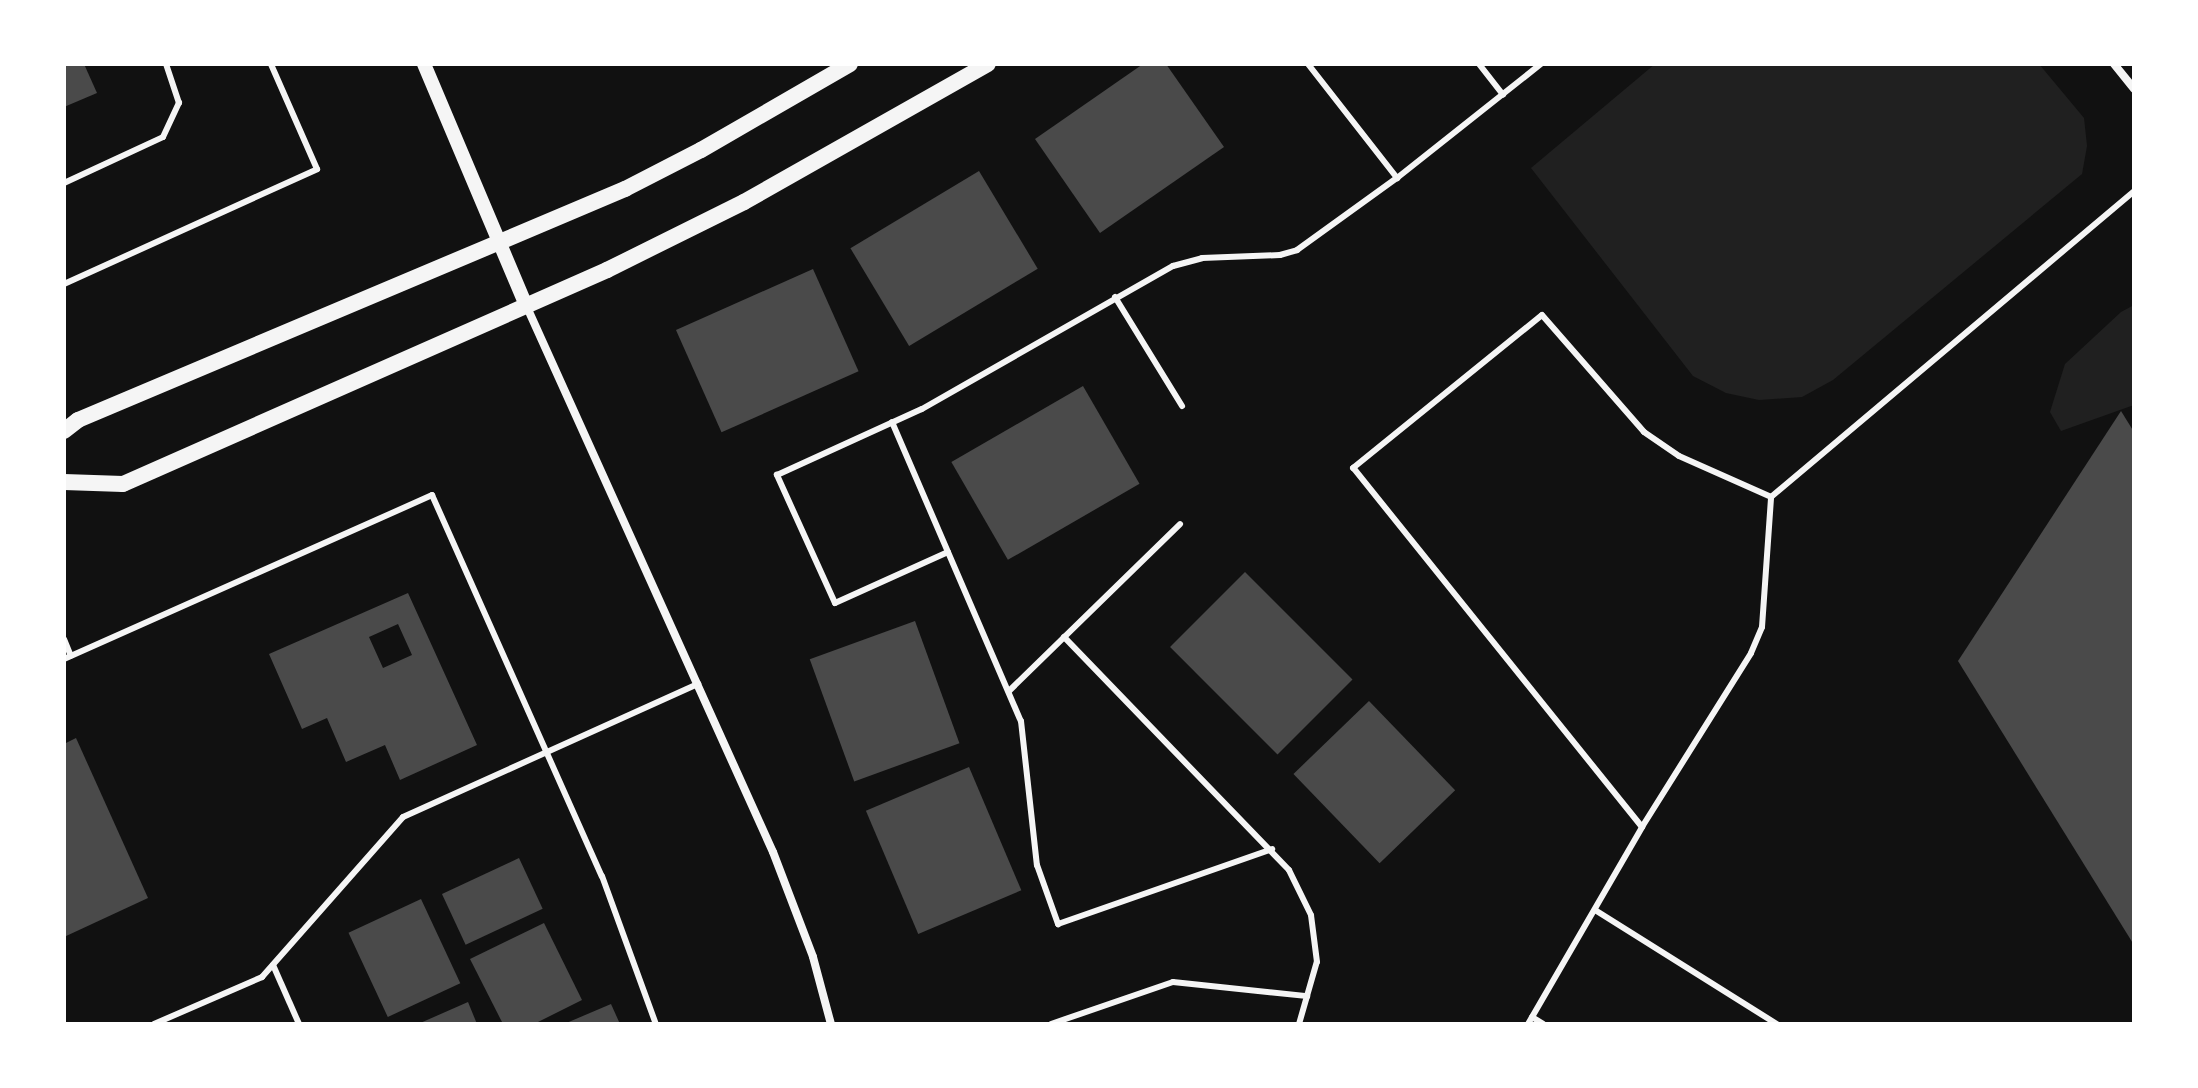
<!DOCTYPE html>
<html>
<head>
<meta charset="utf-8">
<style>
  body { margin:0 }
  #map { position:relative; width:2198px; height:1088px; overflow:hidden; background:#111; font-family:"Noto Sans",sans-serif }
  div>[style] { position:absolute }
  .green>* { inset:0; background:#202020 }
  .building>* { inset:0; background:#4a4a4a; transform-origin:0 0 }
  .service>* { height:6px; margin:-3px; padding:0 3px; transform-origin:3px; border-radius:3px; background:#f5f5f5 }
  .minor>* { height:8px; margin:-4px; padding:0 4px; transform-origin:4px; border-radius:4px; background:#f5f5f5 }
  .tertiary>* { height:14px; margin:-7px; padding:0 7px; transform-origin:7px; border-radius:7px; background:#f5f5f5 }
  .secondary>* { height:16px; margin:-8px; padding:0 8px; transform-origin:8px; border-radius:8px; background:#f5f5f5 }
  span { translate:-50% -50%; white-space:nowrap; text-align:center; line-height:1.15; -webkit-text-stroke:8px #fff; paint-order:stroke }
  .frame { position:absolute; inset:0; border:66px solid #fff; pointer-events:none }
</style>
</head>
<body>
<div id="map">
  <div class="green">
    <div style="clip-path:polygon(1655px 64px,2039px 64px,2084px 118px,2087px 146px,2082px 174px,1833px 380px,1802px 397px,1759px 400px,1726px 393px,1693px 376px,1531px 168px)"></div>
    <div style="clip-path:polygon(2134px 305px,2134px 405px,2061px 431px,2050px 412px,2065px 364px,2121px 312px)"></div>
  </div>
  <div class="building">
    <div style="clip-path:polygon(64px 64px,84px 64px,97px 93px,64px 107px)"></div>
    <div style="clip-path:polygon(1143px 64px,1166px 64px,1224px 147px,1100px 233px,1035px 139px)"></div>
    <div style="left:979px;top:171px;width:114px;height:150px;rotate:59deg"></div>
    <div style="left:813px;top:269px;width:112px;height:150px;rotate:66deg"></div>
    <div style="left:1083px;top:386px;width:113px;height:152px;rotate:60deg"></div>
    <div style="clip-path:polygon(2121px 411px,2134px 432px,2134px 945px,1958px 661px)"></div>
    <div style="left:1245px;top:572px;width:152px;height:106px;rotate:45deg"></div>
    <div style="clip-path:polygon(evenodd,408px 593px,477px 745px,400px 780px,385px 745px,346px 762px,327px 718px,302px 729px,269px 654px,408px 593px,398px 624px,412px 655px,383px 668px,369px 637px,398px 624px)"></div>
    <div style="left:915px;top:621px;width:130px;height:112px;rotate:70deg"></div>
    <div style="left:1369px;top:701px;width:124px;height:105px;rotate:46deg"></div>
    <div style="clip-path:polygon(76px 738px,148px 898px,64px 937px,64px 744px)"></div>
    <div style="left:969px;top:767px;width:134px;height:112px;rotate:67deg"></div>
    <div style="left:519px;top:858px;width:56px;height:85px;rotate:65deg"></div>
    <div style="left:421px;top:899px;width:93px;height:80px;rotate:65deg"></div>
    <div style="clip-path:polygon(544px 923px,582px 1000px,534px 1024px,503px 1024px,470px 959px)"></div>
    <div style="clip-path:polygon(468px 1002px,477px 1024px,418px 1024px)"></div>
    <div style="clip-path:polygon(611px 1004px,620px 1024px,564px 1024px)"></div>
  </div>
  <div class="service">
    <div style="left:1308px;top:64px;width:145px;rotate:52deg"></div>
    <div style="left:1479px;top:64px;width:39px;rotate:52deg"></div>
    <div style="left:64px;top:183px;width:109px;rotate:-24.9deg"></div>
    <div style="left:163px;top:137px;width:38px;rotate:-65deg"></div>
    <div style="left:179px;top:103px;width:41px;rotate:-108.4deg"></div>
    <div style="left:64px;top:284px;width:278px;rotate:-24.4deg"></div>
    <div style="left:317px;top:169px;width:115px;rotate:-113.7deg"></div>
    <div style="left:1115px;top:297px;width:128px;rotate:58.4deg"></div>
    <div style="left:892px;top:422px;width:326px;rotate:66.7deg"></div>
    <div style="left:1021px;top:721px;width:145px;rotate:83.7deg"></div>
    <div style="left:1037px;top:865px;width:63px;rotate:70.4deg"></div>
    <div style="left:1058px;top:924px;width:227px;rotate:-19.3deg"></div>
    <div style="left:948px;top:552px;width:124px;rotate:155.7deg"></div>
    <div style="left:835px;top:603px;width:141px;rotate:-114.4deg"></div>
    <div style="left:777px;top:475px;width:159px;rotate:-24.5deg"></div>
    <div style="left:922px;top:409px;width:289px;rotate:-29.7deg"></div>
    <div style="left:1173px;top:266px;width:30px;rotate:-15deg"></div>
    <div style="left:1202px;top:258px;width:78px;rotate:-2.2deg"></div>
    <div style="left:1280px;top:255px;width:18px;rotate:-16deg"></div>
    <div style="left:1297px;top:250px;width:123px;rotate:-35.8deg"></div>
    <div style="left:1397px;top:178px;width:184px;rotate:-38.4deg"></div>
    <div style="left:64px;top:639px;width:18px;rotate:68deg"></div>
    <div style="left:64px;top:659px;width:403px;rotate:-24deg"></div>
    <div style="left:432px;top:495px;width:417px;rotate:66deg"></div>
    <div style="left:602px;top:876px;width:158px;rotate:70deg"></div>
    <div style="left:1009px;top:691px;width:239px;rotate:-44.3deg"></div>
    <div style="left:1642px;top:827px;width:461px;rotate:-128.8deg"></div>
    <div style="left:1353px;top:468px;width:243px;rotate:-39deg"></div>
    <div style="left:1542px;top:315px;width:155px;rotate:48.9deg"></div>
    <div style="left:1644px;top:432px;width:42px;rotate:34.4deg"></div>
    <div style="left:1679px;top:456px;width:101px;rotate:24deg"></div>
    <div style="left:1595px;top:910px;width:215px;rotate:32.1deg"></div>
    <div style="left:273px;top:965px;width:64px;rotate:66.2deg"></div>
    <div style="left:1532px;top:1017px;width:13px;rotate:32deg"></div>
    <div style="left:154px;top:1024px;width:118px;rotate:-23.5deg"></div>
    <div style="left:262px;top:977px;width:213px;rotate:-48.6deg"></div>
    <div style="left:403px;top:817px;width:324px;rotate:-24.3deg"></div>
    <div style="left:1051px;top:1024px;width:129px;rotate:-19deg"></div>
    <div style="left:1173px;top:982px;width:135px;rotate:6deg"></div>
    <div style="left:1307px;top:996px;width:35px;rotate:-74deg"></div>
    <div style="left:1317px;top:962px;width:47px;rotate:-97.3deg"></div>
    <div style="left:1311px;top:915px;width:50px;rotate:-116.1deg"></div>
    <div style="left:1289px;top:870px;width:324px;rotate:-134deg"></div>
    <div style="left:1299px;top:1024px;width:29px;rotate:-74deg"></div>
    <div style="left:1528px;top:1024px;width:228px;rotate:-59.9deg"></div>
    <div style="left:1642px;top:827px;width:205px;rotate:-57.9deg"></div>
    <div style="left:1751px;top:653px;width:28px;rotate:-67deg"></div>
    <div style="left:1762px;top:627px;width:130px;rotate:-86deg"></div>
    <div style="left:1771px;top:497px;width:475px;rotate:-40.1deg"></div>
  </div>
  <div class="minor">
    <div style="left:2114px;top:64px;width:32px;rotate:51deg"></div>
    <div style="left:526px;top:305px;width:600px;rotate:65.7deg"></div>
    <div style="left:773px;top:852px;width:112px;rotate:69.1deg"></div>
    <div style="left:813px;top:957px;width:69px;rotate:75deg"></div>
  </div>
  <div class="tertiary">
    <div style="left:424px;top:64px;width:262px;rotate:67.1deg"></div>
  </div>
  <div class="secondary">
    <div style="left:64px;top:431px;width:18px;rotate:-38deg"></div>
    <div style="left:78px;top:420px;width:594px;rotate:-22.89deg"></div>
    <div style="left:625px;top:189px;width:85px;rotate:-27.2deg"></div>
    <div style="left:701px;top:150px;width:172px;rotate:-30deg"></div>
    <div style="left:64px;top:482px;width:59px;rotate:1.9deg"></div>
    <div style="left:123px;top:484px;width:529px;rotate:-23.85deg"></div>
    <div style="left:607px;top:270px;width:153px;rotate:-26.4deg"></div>
    <div style="left:744px;top:202px;width:280px;rotate:-29.5deg"></div>
  </div>
  <div class="frame"></div>
</div>
</body>
</html>
